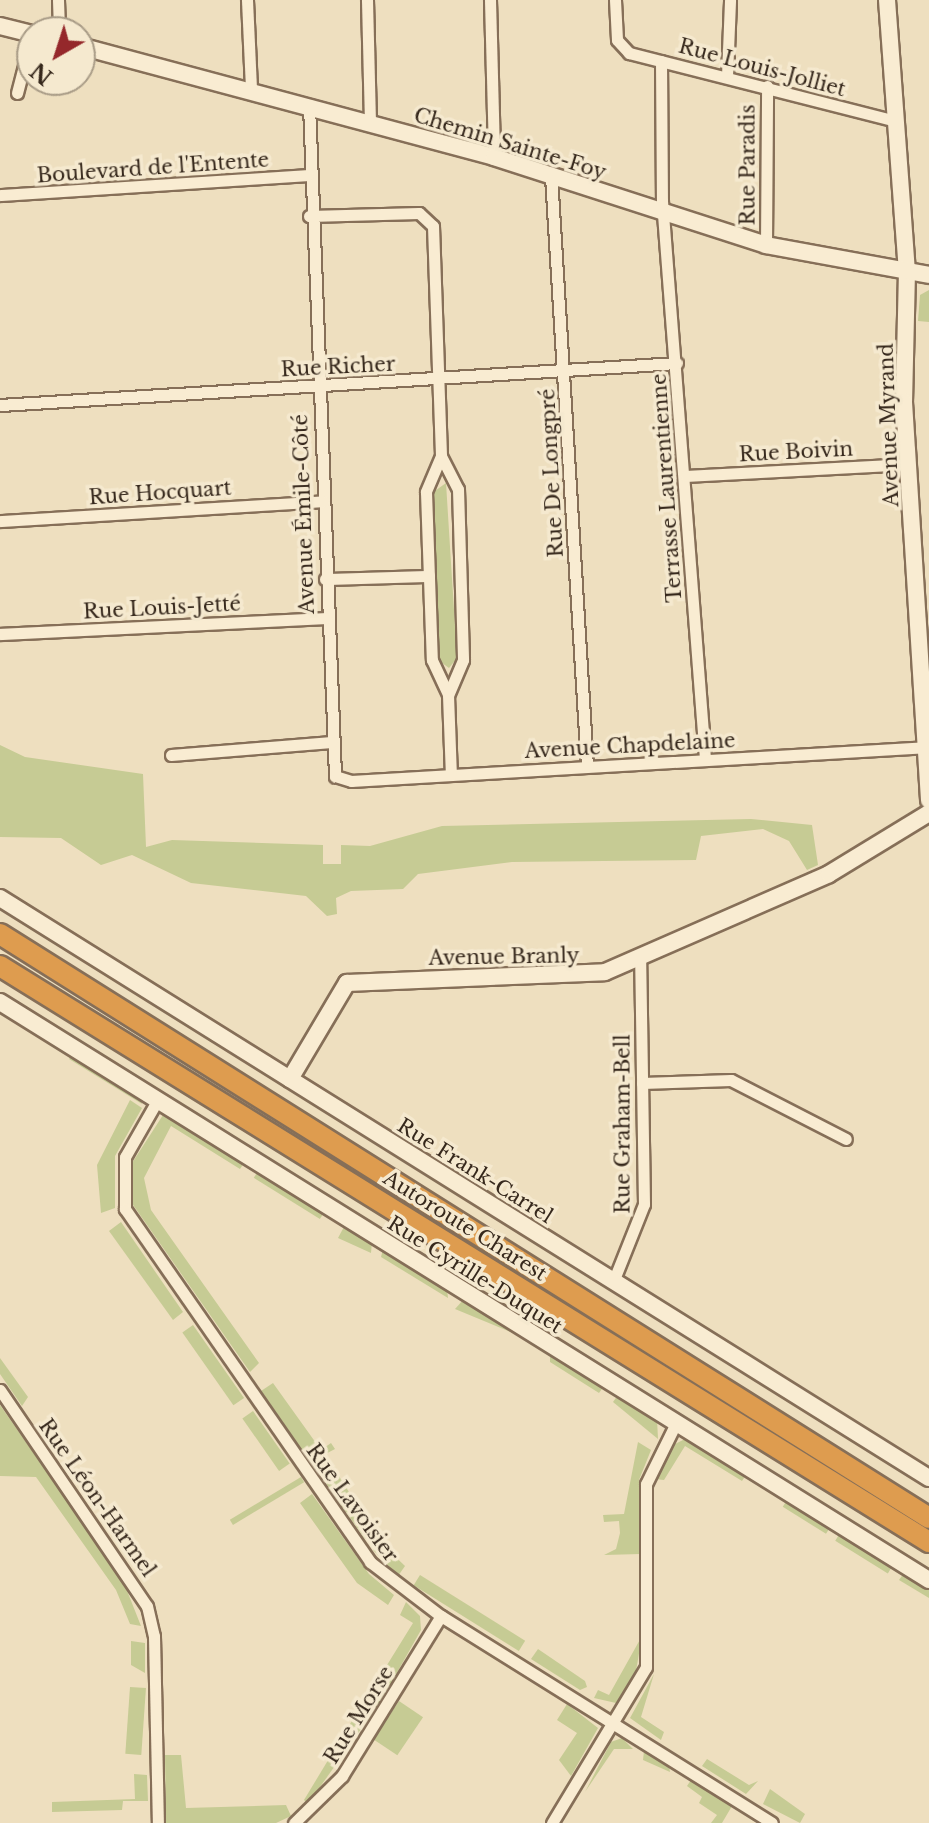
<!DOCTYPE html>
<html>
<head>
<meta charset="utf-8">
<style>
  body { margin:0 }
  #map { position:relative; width:929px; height:1823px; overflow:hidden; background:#eedfbf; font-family:"Libre Baskerville",serif }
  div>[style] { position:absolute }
  .green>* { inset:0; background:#c6cb94; transform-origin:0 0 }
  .roads { filter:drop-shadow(2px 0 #866f58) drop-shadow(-2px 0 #866f58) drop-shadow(0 2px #866f58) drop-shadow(0 -2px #866f58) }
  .street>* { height:11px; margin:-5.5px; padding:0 5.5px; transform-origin:5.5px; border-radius:5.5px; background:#f9ecd2 }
  .secondary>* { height:16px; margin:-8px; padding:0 8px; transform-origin:8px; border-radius:8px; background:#f9ecd2 }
  .highway>* { height:20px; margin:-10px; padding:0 10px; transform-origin:10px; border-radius:10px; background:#de9c4f }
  span { translate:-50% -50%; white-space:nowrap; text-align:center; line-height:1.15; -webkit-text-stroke:7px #f5e9cf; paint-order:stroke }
  .street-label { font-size:20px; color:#36281c }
  .north { position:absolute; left:16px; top:16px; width:80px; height:80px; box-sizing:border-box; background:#f5e9cf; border:2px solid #a99c87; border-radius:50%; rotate:219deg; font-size:22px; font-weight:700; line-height:32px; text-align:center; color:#36281c }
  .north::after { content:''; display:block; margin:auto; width:28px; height:36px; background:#95282b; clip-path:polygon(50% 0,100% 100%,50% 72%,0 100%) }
</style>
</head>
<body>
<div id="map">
  <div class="green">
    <div style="clip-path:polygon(929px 290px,929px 322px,918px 321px,920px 295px)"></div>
    <div style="clip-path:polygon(446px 483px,457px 658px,449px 668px,438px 660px,432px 493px)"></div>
    <div style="clip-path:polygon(0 745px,25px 757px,143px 774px,146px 847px,172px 840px,323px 845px,323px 864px,341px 864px,341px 845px,370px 846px,442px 826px,751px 819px,812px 825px,818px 865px,807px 870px,789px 841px,763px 829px,701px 836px,696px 860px,512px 862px,418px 874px,403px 889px,351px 891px,336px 898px,337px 914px,327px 916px,306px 896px,191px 883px,132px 855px,101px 865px,61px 838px,0 837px)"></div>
    <div style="clip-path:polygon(72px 1055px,139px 1097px,142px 1104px,69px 1059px)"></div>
    <div style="clip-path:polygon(130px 1100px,142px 1108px,115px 1156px,115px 1208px,101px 1213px,97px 1165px)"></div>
    <div style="clip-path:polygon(163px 1115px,244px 1163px,240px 1169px,171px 1126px,144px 1178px,151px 1210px,259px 1363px,250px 1372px,131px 1202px,132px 1163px)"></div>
    <div style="left:258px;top:1171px;width:78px;height:8px;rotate:32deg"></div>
    <div style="clip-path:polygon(121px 1222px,183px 1312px,173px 1320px,109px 1231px)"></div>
    <div style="clip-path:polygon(345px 1225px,372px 1242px,371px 1253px,338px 1238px)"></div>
    <div style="clip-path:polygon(383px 1249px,447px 1289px,448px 1298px,381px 1257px)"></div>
    <div style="clip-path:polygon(464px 1299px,512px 1329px,513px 1333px,455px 1309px)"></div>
    <div style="left:193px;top:1325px;width:89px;height:13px;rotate:55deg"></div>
    <div style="clip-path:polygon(550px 1355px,604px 1386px,599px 1393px,550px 1362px)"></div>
    <div style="clip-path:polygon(0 1358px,28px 1397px,22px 1406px,0 1374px)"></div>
    <div style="clip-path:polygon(273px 1383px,321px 1450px,331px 1443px,335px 1449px,310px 1462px,261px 1391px)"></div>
    <div style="clip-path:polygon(618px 1395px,657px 1419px,658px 1439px,613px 1402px)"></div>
    <div style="clip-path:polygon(0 1405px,124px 1583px,141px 1626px,130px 1624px,116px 1590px,36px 1477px,0 1476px)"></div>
    <div style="left:253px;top:1411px;width:64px;height:13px;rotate:55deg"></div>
    <div style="clip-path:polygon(685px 1439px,746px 1475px,742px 1481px,685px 1446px,664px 1480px,655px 1479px,673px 1445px)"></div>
    <div style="clip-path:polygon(638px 1442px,651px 1450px,639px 1480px,640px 1554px,604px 1555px,616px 1549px,620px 1533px,619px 1521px,604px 1522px,603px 1515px,624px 1514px)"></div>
    <div style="clip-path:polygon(332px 1465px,374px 1532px,365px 1539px,321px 1476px)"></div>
    <div style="left:301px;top:1477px;width:6px;height:83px;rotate:59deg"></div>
    <div style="clip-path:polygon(312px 1494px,369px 1574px,394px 1595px,388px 1605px,357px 1583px,300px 1503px)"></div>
    <div style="left:787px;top:1500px;width:51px;height:8px;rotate:32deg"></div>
    <div style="left:840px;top:1533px;width:62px;height:9px;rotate:32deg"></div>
    <div style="clip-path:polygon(382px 1544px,405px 1566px,398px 1576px,373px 1550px)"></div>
    <div style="clip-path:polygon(904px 1573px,929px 1589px,929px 1598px,899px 1580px)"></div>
    <div style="left:420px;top:1575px;width:124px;height:12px;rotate:32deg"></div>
    <div style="clip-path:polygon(406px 1602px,420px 1616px,421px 1630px,377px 1708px,366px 1699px,413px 1623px,400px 1615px)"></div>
    <div style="clip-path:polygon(642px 1636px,636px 1671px,616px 1703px,594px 1698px,598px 1690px,609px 1695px)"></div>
    <div style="clip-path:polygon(131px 1641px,145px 1643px,145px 1673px,131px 1665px)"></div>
    <div style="clip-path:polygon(538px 1649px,585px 1681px,587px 1687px,580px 1690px,531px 1659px)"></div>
    <div style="clip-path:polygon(654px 1674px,641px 1717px,664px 1732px,661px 1740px,630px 1718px)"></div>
    <div style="left:130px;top:1687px;width:16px;height:67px;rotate:4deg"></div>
    <div style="left:399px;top:1701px;width:29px;height:46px;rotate:34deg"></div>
    <div style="clip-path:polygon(567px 1704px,598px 1728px,571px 1776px,559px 1760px,577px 1733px,557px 1720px)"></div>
    <div style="clip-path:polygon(356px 1714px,368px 1719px,308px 1804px,304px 1800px)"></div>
    <div style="clip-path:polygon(622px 1738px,633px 1749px,614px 1749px,585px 1792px,611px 1742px)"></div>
    <div style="clip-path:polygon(644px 1751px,669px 1766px,670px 1772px,643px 1760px)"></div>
    <div style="clip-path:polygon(165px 1755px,181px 1755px,186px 1808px,286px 1805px,291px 1816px,276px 1823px,166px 1823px)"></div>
    <div style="clip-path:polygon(707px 1759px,749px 1785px,758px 1781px,746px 1794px,702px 1766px)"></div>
    <div style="clip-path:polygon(134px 1774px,147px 1775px,148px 1801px,123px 1801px,122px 1810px,52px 1812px,52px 1802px,135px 1799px)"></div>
    <div style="clip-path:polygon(691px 1780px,732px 1806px,722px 1823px,711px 1823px,717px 1815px,699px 1803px,702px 1797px,687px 1786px)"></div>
    <div style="clip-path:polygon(770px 1789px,805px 1814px,800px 1823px,763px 1804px)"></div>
  </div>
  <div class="roads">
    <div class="street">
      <div style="left:58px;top:0;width:32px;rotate:88deg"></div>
      <div style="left:247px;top:0;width:89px;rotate:87.4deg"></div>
      <div style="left:367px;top:0;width:122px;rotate:88.6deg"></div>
      <div style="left:490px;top:0;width:157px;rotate:88.5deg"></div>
      <div style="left:615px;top:0;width:40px;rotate:87.1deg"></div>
      <div style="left:617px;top:40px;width:18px;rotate:47deg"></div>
      <div style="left:629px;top:53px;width:275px;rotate:14.3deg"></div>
      <div style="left:661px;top:61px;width:140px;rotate:89.6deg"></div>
      <div style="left:662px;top:201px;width:560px;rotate:85.59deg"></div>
      <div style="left:727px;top:76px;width:76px;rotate:-87.7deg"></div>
      <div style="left:17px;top:93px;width:60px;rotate:-75.5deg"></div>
      <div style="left:309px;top:105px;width:672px;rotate:87.78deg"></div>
      <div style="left:335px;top:776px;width:17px;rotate:17deg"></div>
      <div style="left:351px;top:781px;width:579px;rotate:-3.37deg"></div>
      <div style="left:551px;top:176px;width:591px;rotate:86.51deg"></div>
      <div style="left:0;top:195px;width:308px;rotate:-3.7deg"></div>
      <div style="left:309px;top:216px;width:110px;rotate:-1.6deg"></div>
      <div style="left:419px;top:213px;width:19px;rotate:43deg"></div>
      <div style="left:433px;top:226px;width:230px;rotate:88deg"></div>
      <div style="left:441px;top:456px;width:39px;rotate:113deg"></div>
      <div style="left:426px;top:492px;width:168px;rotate:88deg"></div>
      <div style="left:432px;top:660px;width:38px;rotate:65deg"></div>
      <div style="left:766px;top:245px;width:159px;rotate:-89.6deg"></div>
      <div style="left:0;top:405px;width:678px;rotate:-3.55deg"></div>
      <div style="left:441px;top:456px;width:37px;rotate:63deg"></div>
      <div style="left:458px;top:489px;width:171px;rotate:88.3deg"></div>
      <div style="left:463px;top:660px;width:38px;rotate:113deg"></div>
      <div style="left:448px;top:695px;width:80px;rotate:87.9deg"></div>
      <div style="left:686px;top:476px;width:223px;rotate:-3.1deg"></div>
      <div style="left:0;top:521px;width:324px;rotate:-3.5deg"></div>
      <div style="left:325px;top:579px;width:104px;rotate:-1.7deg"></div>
      <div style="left:0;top:634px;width:327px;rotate:-2.8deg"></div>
      <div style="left:171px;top:755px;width:161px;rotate:-4.6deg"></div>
      <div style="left:642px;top:1083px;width:89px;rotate:-1.9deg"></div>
      <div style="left:731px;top:1080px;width:129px;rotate:27.2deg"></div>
      <div style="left:157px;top:1101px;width:64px;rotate:119.7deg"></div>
      <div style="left:125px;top:1157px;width:52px;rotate:90deg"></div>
      <div style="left:125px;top:1209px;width:430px;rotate:55.2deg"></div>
      <div style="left:370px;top:1562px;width:89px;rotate:37.3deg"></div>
      <div style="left:441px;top:1616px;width:390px;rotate:32deg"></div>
      <div style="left:613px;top:1282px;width:84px;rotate:-68.3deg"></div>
      <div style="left:644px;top:1204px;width:244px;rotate:-90.9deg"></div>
      <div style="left:0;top:1390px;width:261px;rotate:55.8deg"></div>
      <div style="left:147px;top:1606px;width:31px;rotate:77deg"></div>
      <div style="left:154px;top:1636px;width:187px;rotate:88.8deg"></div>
      <div style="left:294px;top:1823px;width:67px;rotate:-44.4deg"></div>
      <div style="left:342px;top:1776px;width:188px;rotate:-58.3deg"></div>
      <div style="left:552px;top:1823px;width:182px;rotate:-58.9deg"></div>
      <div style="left:646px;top:1667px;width:183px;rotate:-90deg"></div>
      <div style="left:646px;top:1484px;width:68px;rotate:-63.8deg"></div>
    </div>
    <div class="secondary">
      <div style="left:887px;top:0;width:272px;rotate:85.8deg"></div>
      <div style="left:907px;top:271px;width:131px;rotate:91.3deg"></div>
      <div style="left:904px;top:402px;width:399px;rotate:86.4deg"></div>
      <div style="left:0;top:26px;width:33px;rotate:14deg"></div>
      <div style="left:80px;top:46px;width:429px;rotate:15deg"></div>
      <div style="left:494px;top:157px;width:286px;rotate:17.9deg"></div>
      <div style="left:766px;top:245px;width:166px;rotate:10.4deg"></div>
      <div style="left:0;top:898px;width:1095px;rotate:31.98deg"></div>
      <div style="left:0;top:1002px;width:1094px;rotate:31.89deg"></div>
      <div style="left:290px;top:1079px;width:112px;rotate:-59.3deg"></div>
      <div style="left:347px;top:983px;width:258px;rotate:-2.4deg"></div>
      <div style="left:605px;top:972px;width:244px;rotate:-23.6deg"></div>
      <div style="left:829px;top:874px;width:117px;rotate:-31.4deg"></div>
    </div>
    <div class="highway">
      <div style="left:0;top:934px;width:1097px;rotate:32.15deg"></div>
      <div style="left:0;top:966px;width:1093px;rotate:31.8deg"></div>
    </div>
  </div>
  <div class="street-label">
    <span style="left:762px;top:68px;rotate:15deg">Rue Louis-Jolliet</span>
    <span style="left:510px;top:144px;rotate:17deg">Chemin Sainte-Foy</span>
    <span style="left:748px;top:165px;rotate:-90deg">Rue Paradis</span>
    <span style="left:153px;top:168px;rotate:-4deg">Boulevard de l'Entente</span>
    <span style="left:338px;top:367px;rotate:-3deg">Rue Richer</span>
    <span style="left:889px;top:425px;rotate:-92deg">Avenue Myrand</span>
    <span style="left:796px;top:452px;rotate:-3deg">Rue Boivin</span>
    <span style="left:552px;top:473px;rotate:-93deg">Rue De Longpré</span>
    <span style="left:667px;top:488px;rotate:-94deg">Terrasse Laurentienne</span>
    <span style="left:160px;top:493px;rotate:-4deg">Rue Hocquart</span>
    <span style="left:304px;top:514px;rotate:-92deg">Avenue Émile-Côté</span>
    <span style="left:162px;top:608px;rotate:-3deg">Rue Louis-Jetté</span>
    <span style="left:630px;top:746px;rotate:-3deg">Avenue Chapdelaine</span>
    <span style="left:504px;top:957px;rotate:-1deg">Avenue Branly</span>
    <span style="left:623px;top:1124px;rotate:-90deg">Rue Graham-Bell</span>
    <span style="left:475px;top:1171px;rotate:32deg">Rue Frank-Carrel</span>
    <span style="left:465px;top:1226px;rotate:32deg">Autoroute Charest</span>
    <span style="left:475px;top:1275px;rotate:32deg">Rue Cyrille-Duquet</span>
    <span style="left:97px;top:1498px;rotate:55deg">Rue Léon-Harmel</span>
    <span style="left:352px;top:1503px;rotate:54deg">Rue Lavoisier</span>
    <span style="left:359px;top:1715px;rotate:-58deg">Rue Morse</span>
  </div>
  <div class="north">N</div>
</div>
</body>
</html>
